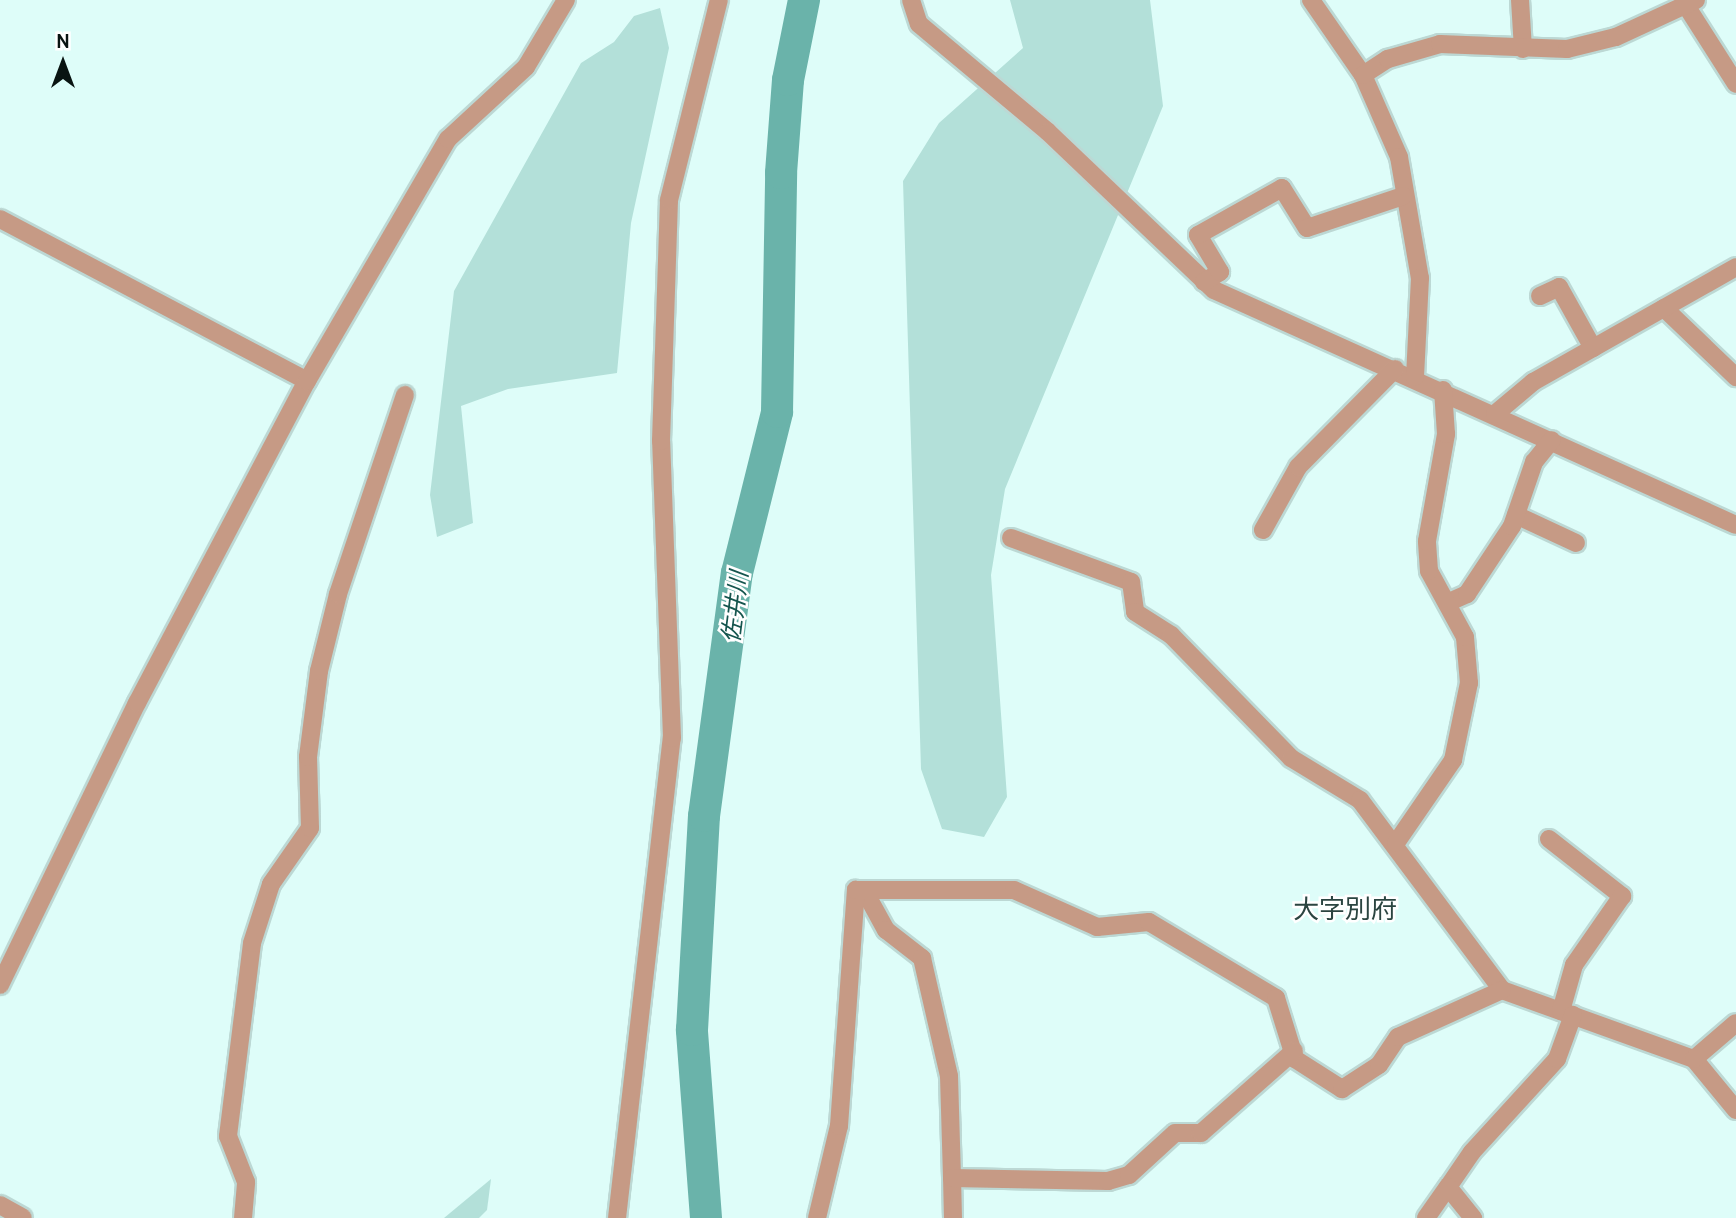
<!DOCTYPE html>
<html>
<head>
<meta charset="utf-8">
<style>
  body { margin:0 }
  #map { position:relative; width:1736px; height:1218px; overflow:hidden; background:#defdf9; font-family:Cabin,"Noto Sans JP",sans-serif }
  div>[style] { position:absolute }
  .green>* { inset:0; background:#b3e0d9 }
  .river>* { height:32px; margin:-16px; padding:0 16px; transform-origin:16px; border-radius:16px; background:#6ab3aa }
  .roads { filter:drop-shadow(2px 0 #bcd8d4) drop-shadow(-2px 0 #bcd8d4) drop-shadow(0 2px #bcd8d4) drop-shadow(0 -2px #bcd8d4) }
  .minor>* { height:18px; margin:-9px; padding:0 9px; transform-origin:9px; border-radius:9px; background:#c69a85 }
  span { translate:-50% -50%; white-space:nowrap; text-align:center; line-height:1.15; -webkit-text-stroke:5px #fff; paint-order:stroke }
  .water-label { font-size:24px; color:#15554e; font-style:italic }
  .quarter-label { font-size:26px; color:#2b4541 }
  .north { position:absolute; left:28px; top:28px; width:70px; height:70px; -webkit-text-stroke:5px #fff; paint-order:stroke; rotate:0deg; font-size:19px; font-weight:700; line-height:28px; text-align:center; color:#091412 }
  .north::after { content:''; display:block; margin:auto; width:24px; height:32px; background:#091412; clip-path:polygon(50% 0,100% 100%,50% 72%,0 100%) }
</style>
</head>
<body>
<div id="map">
  <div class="green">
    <div style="clip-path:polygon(1010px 0,1150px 0,1163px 106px,1005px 489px,991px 575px,1007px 797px,984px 837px,942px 829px,921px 769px,903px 181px,939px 123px,1023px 48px)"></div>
    <div style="clip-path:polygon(660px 8px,669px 48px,631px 223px,617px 373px,508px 389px,461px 406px,473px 523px,437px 537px,430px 495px,454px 291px,581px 63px,614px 42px,634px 16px)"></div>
    <div style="clip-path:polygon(491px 1179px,487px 1210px,479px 1218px,444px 1218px)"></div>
  </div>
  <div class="river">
    <div style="left:706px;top:1218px;width:189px;rotate:-94.3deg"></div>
    <div style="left:692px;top:1030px;width:214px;rotate:-86.8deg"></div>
    <div style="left:704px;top:816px;width:245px;rotate:-82.3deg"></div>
    <div style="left:737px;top:573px;width:166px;rotate:-76deg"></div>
    <div style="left:777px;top:412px;width:239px;rotate:-89deg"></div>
    <div style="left:781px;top:173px;width:93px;rotate:-85.7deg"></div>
    <div style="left:788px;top:80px;width:82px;rotate:-78.7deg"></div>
  </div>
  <div class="roads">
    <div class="minor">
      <div style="left:911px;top:0;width:25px;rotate:72deg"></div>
      <div style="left:919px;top:24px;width:168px;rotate:39.9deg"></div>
      <div style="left:1048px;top:132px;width:229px;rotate:43.6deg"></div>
      <div style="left:1214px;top:290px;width:572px;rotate:24.24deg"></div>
      <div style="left:1311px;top:0;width:91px;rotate:55.3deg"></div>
      <div style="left:1363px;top:75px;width:90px;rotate:66.3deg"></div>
      <div style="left:1399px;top:157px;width:123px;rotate:80.2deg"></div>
      <div style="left:1420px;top:278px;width:99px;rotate:92.9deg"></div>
      <div style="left:1520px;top:0;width:49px;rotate:86.5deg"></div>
      <div style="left:1687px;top:7px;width:91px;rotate:57.5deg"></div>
      <div style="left:1363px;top:75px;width:30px;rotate:-33deg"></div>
      <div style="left:1388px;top:59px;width:54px;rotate:-16.1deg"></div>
      <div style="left:1440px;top:44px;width:127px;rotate:2.3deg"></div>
      <div style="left:1567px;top:49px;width:50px;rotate:-13.8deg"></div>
      <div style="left:1616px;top:37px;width:88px;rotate:-24.8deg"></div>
      <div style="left:0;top:219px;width:347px;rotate:27.8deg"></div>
      <div style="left:1204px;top:282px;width:19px;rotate:-32deg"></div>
      <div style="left:1220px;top:272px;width:43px;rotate:-120.7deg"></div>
      <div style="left:1198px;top:235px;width:96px;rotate:-29.2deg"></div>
      <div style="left:1282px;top:188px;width:47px;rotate:58deg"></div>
      <div style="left:1307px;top:228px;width:101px;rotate:-18.4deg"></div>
      <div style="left:1540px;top:296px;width:21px;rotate:-25deg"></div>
      <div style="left:1559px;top:287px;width:70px;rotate:60.9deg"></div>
      <div style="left:1664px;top:308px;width:100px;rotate:43.8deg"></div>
      <div style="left:1495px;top:414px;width:50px;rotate:-40.1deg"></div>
      <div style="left:1533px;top:382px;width:233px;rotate:-29.5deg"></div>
      <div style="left:1516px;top:515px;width:66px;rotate:25deg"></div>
      <div style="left:1263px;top:530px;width:72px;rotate:-60.9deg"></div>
      <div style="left:1298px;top:467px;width:138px;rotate:-45.3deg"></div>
      <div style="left:1011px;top:538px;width:128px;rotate:20.1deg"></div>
      <div style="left:1131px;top:582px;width:30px;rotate:82deg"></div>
      <div style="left:1135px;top:612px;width:43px;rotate:32.6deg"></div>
      <div style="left:1171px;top:635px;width:172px;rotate:45.7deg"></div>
      <div style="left:1291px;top:758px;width:81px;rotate:31.3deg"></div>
      <div style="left:1360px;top:800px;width:237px;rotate:53.2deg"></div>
      <div style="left:1502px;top:990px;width:204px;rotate:19.8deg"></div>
      <div style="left:1694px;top:1059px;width:66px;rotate:50.5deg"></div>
      <div style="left:1447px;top:603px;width:22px;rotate:-24deg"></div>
      <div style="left:1467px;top:594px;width:82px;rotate:-56.5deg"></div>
      <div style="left:1512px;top:526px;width:68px;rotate:-71deg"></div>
      <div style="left:1534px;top:462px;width:28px;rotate:-51deg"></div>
      <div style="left:1549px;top:839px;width:93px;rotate:38deg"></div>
      <div style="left:1622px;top:896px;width:84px;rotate:124.8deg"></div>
      <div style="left:1574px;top:965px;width:48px;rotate:105.8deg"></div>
      <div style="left:1396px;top:843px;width:101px;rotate:-55.5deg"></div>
      <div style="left:1453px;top:760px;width:79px;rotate:-78.3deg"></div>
      <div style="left:1469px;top:683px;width:46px;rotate:-95deg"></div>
      <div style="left:1465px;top:637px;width:75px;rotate:-118.6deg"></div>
      <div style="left:1429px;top:571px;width:30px;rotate:-94deg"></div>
      <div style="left:1427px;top:541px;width:109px;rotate:-79.9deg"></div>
      <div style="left:1446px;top:434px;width:44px;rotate:-93.9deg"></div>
      <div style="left:864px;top:890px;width:46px;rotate:61.2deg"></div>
      <div style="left:886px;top:930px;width:46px;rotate:37.9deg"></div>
      <div style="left:922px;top:958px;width:121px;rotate:77.1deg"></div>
      <div style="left:949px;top:1076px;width:102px;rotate:88.3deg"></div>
      <div style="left:0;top:985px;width:314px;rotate:-64.1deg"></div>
      <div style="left:137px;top:703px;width:364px;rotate:-62.2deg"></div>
      <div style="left:307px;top:381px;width:280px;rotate:-59.8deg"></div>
      <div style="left:448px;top:139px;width:106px;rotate:-42.7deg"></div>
      <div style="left:526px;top:67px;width:78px;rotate:-59.2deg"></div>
      <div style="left:1694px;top:1059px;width:55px;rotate:-40.6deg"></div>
      <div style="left:1448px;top:1187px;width:42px;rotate:-55.6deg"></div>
      <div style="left:1472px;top:1152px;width:126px;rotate:-47.6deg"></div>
      <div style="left:1557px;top:1059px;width:47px;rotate:-70deg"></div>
      <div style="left:0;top:1205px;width:26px;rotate:29deg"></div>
      <div style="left:243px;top:1218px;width:36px;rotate:-85deg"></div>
      <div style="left:246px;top:1182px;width:49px;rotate:-111.4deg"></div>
      <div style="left:228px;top:1136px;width:194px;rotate:-82.9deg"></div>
      <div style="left:252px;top:943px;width:62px;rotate:-72.1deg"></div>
      <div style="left:271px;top:884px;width:68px;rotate:-55.1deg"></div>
      <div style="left:310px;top:828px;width:71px;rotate:-91.6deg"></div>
      <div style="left:308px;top:757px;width:87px;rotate:-82.7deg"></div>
      <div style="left:319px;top:671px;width:79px;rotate:-76.1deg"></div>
      <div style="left:338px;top:594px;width:210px;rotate:-71.4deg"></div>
      <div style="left:617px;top:1218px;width:483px;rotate:-83.5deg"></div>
      <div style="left:672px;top:738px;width:297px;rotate:-92.1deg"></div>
      <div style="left:661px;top:441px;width:241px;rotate:-88.1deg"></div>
      <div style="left:669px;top:200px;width:206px;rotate:-76deg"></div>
      <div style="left:817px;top:1218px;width:95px;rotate:-76.6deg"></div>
      <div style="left:839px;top:1126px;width:237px;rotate:-85.9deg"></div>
      <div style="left:856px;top:890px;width:158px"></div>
      <div style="left:1014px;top:890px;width:91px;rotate:24deg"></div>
      <div style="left:1097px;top:927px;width:52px;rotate:-5.5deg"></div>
      <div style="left:1149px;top:922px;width:148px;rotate:30.9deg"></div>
      <div style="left:1276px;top:998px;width:64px;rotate:72.7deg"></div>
      <div style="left:1295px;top:1059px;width:56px;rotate:32.6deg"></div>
      <div style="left:1342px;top:1089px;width:44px;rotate:-33deg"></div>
      <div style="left:1379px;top:1065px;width:34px;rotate:-56deg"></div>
      <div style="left:1398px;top:1037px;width:114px;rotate:-24.3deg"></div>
      <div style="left:953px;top:1218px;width:40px;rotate:-91.4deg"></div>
      <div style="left:952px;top:1178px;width:156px;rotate:1.1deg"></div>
      <div style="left:1108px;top:1181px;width:22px;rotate:-16deg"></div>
      <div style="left:1129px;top:1175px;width:62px;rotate:-42.4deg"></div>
      <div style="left:1175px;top:1133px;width:26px"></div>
      <div style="left:1201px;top:1133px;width:124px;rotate:-41.4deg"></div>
      <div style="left:1426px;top:1218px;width:38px;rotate:-55deg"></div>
      <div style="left:1448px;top:1187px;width:40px;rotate:51deg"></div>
    </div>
  </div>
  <div class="water-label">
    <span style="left:735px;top:607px;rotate:-83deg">佐井川</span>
  </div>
  <div class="quarter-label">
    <span style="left:1345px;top:910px">大字別府</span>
  </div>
  <div class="north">N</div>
</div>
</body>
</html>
